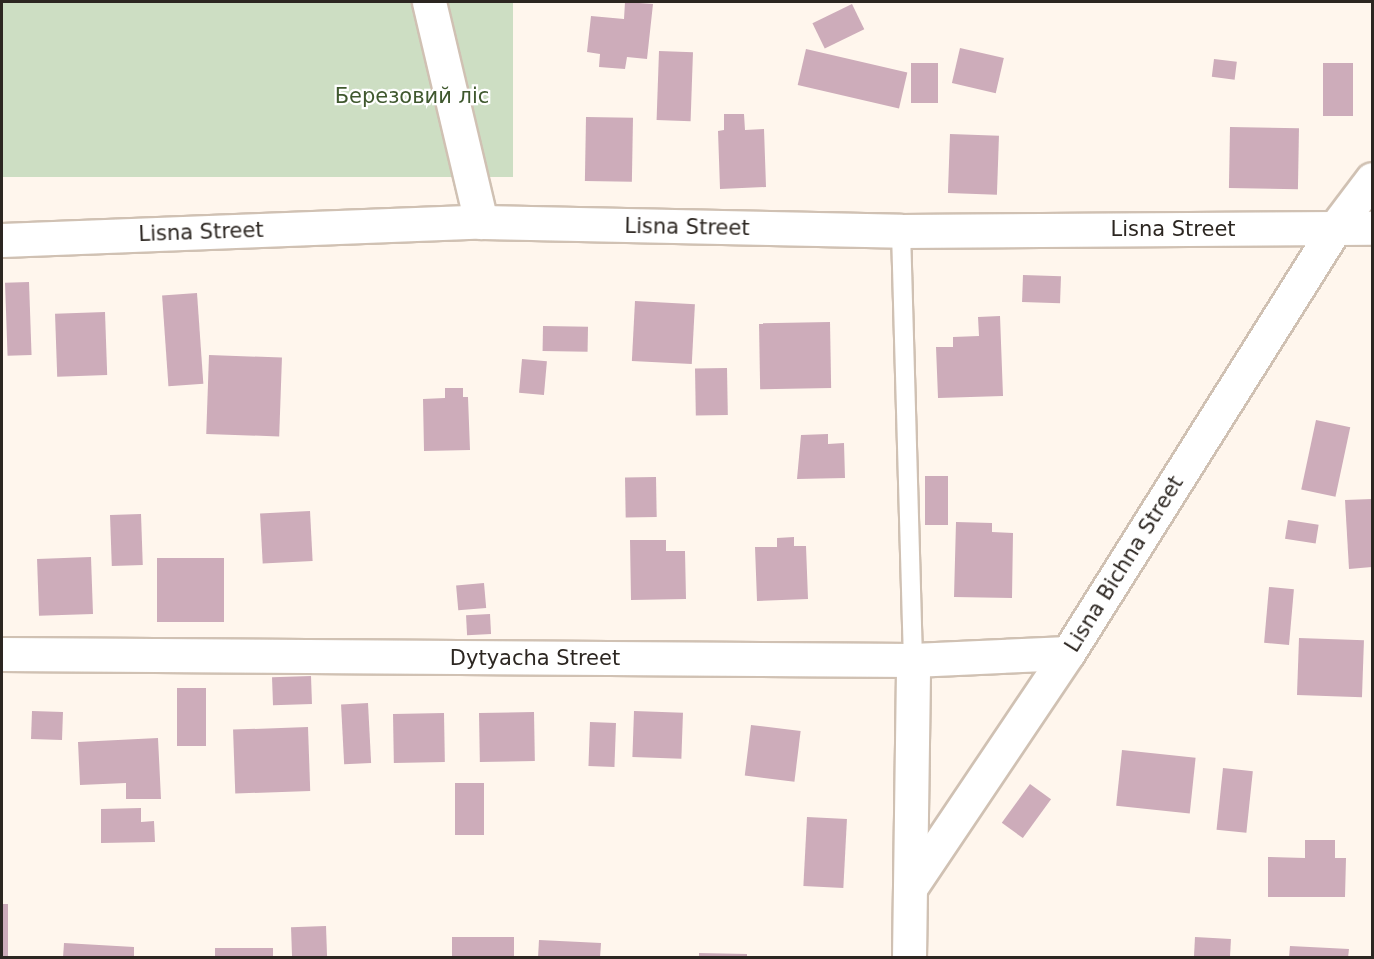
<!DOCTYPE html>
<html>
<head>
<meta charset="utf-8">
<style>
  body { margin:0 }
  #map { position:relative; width:1374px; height:959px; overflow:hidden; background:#fff6ed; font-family:"DejaVu Sans",sans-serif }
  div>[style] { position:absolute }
  .green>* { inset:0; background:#cddec3; transform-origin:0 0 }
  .building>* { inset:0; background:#cdacba; transform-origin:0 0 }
  .roads { filter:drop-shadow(2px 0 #d0c1b3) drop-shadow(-2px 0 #d0c1b3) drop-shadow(0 2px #d0c1b3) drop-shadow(0 -2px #d0c1b3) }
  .service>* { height:18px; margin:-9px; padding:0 9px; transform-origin:9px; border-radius:9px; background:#fff }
  .minor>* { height:33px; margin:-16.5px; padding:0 16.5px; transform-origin:16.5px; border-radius:16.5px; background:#fff }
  span { translate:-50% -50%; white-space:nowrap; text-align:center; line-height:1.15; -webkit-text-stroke:4.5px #fff; paint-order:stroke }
  .park-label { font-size:21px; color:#3f582e }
  .street-label { font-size:21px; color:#2c2621 }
  .frame { position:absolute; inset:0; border:3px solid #2c2621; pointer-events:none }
</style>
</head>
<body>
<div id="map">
  <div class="green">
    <div style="left:2px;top:2px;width:511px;height:175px"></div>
  </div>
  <div class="building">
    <div style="clip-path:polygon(625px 2px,653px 4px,647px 59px,627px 57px,625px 69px,599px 67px,600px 54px,587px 52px,591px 16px,624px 19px)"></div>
    <div style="left:852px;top:4px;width:28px;height:44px;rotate:64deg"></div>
    <div style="left:960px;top:48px;width:45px;height:36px;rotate:13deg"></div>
    <div style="left:806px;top:49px;width:104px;height:37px;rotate:13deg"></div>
    <div style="left:659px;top:51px;width:34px;height:69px;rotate:2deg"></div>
    <div style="left:1214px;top:59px;width:23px;height:18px;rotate:7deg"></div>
    <div style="left:938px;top:63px;width:40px;height:27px;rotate:90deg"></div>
    <div style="left:1323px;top:63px;width:30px;height:53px"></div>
    <div style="clip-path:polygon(724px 114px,744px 114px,745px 130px,764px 129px,766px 187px,720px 189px,718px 131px,724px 130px)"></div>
    <div style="left:586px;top:117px;width:47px;height:64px;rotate:1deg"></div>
    <div style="left:1230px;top:127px;width:69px;height:61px;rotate:1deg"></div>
    <div style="left:950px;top:134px;width:49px;height:59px;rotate:2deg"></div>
    <div style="left:1023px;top:275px;width:38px;height:27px;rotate:2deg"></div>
    <div style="left:29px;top:282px;width:73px;height:24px;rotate:88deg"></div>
    <div style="left:197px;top:293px;width:91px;height:35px;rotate:86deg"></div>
    <div style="left:635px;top:301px;width:60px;height:60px;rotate:3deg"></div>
    <div style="left:105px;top:312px;width:63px;height:50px;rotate:88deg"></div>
    <div style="clip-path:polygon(1000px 316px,1003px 396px,938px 398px,936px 347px,953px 347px,953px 337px,979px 336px,978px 317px)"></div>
    <div style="left:830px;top:322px;width:66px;height:71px;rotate:89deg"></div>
    <div style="left:543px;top:326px;width:45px;height:25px;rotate:1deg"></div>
    <div style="left:209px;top:355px;width:73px;height:79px;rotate:2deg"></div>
    <div style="left:522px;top:359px;width:25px;height:34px;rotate:5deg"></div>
    <div style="left:727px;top:368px;width:47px;height:32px;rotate:89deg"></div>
    <div style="clip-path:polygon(445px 388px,463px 388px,463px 397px,468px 397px,470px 450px,424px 451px,423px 399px,445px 398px)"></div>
    <div style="left:1316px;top:420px;width:35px;height:71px;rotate:12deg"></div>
    <div style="clip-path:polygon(828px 434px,828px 444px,844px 443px,845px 478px,797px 479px,801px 435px)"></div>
    <div style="left:925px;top:476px;width:23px;height:49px"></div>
    <div style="left:656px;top:477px;width:40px;height:31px;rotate:89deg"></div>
    <div style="clip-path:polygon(1372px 499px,1372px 567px,1349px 569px,1345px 500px)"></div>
    <div style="left:310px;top:511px;width:50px;height:50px;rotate:87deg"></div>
    <div style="left:141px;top:514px;width:51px;height:31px;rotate:88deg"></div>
    <div style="left:1288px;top:520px;width:31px;height:19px;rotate:9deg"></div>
    <div style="clip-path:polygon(956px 522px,992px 523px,992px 532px,1013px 533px,1012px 598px,954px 597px)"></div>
    <div style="clip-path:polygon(794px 537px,794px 546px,806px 546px,808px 599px,757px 601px,755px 547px,777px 547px,777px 538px)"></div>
    <div style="clip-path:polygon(630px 540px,666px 540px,666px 551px,685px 551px,686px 599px,631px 600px)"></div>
    <div style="left:91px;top:557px;width:57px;height:54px;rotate:88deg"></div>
    <div style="left:157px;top:558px;width:67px;height:64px"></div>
    <div style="left:484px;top:583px;width:25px;height:28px;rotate:85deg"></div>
    <div style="left:1269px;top:587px;width:25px;height:56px;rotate:5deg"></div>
    <div style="left:490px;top:614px;width:20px;height:24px;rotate:87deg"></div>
    <div style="left:1299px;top:638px;width:65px;height:57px;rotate:2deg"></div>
    <div style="left:311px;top:676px;width:28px;height:39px;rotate:88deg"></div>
    <div style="left:206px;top:688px;width:58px;height:29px;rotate:90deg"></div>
    <div style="left:368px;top:703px;width:60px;height:27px;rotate:87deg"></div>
    <div style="left:32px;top:711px;width:31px;height:28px;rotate:2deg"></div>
    <div style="left:634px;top:711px;width:49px;height:46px;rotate:2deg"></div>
    <div style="left:534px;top:712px;width:49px;height:55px;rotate:89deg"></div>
    <div style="left:444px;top:713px;width:49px;height:51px;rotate:89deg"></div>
    <div style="left:590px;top:722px;width:26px;height:44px;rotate:2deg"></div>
    <div style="left:751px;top:725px;width:50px;height:51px;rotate:7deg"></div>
    <div style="left:308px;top:727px;width:64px;height:75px;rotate:88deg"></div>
    <div style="clip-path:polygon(158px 738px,161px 799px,126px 799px,126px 783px,80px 785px,78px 742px)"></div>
    <div style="left:1122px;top:750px;width:74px;height:56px;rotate:6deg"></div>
    <div style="left:1223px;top:768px;width:30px;height:62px;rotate:6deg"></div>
    <div style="left:455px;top:783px;width:29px;height:52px"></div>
    <div style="left:1030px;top:784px;width:26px;height:48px;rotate:36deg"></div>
    <div style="clip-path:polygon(141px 808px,141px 822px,154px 821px,155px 842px,101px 843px,101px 809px)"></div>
    <div style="left:807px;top:817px;width:40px;height:69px;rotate:3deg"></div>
    <div style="clip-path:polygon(1305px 840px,1335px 840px,1335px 858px,1346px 858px,1345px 897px,1268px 897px,1268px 857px,1305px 858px)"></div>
    <div style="left:2px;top:904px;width:6px;height:54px"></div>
    <div style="left:326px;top:926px;width:32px;height:35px;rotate:88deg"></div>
    <div style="left:452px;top:937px;width:62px;height:21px"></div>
    <div style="left:1195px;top:937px;width:36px;height:21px;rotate:3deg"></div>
    <div style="clip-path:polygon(539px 940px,601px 943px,600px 958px,538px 958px)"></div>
    <div style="clip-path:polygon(64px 943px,134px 947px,134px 958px,63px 958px)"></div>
    <div style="clip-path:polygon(1290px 946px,1349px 949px,1348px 958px,1289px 958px)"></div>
    <div style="left:215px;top:948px;width:58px;height:10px"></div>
    <div style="clip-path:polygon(699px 953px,747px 954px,747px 958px,699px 958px)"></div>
  </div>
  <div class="roads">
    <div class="service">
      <div style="left:901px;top:231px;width:429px;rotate:88.4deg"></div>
    </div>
    <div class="minor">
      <div style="left:429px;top:2px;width:226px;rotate:76.7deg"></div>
      <div style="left:2px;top:240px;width:479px;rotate:-2.2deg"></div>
      <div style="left:481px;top:222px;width:420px;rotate:1.2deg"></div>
      <div style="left:901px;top:231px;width:471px;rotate:-0.4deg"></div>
      <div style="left:2px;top:654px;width:911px;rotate:0.38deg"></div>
      <div style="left:913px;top:660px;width:155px;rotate:-2.6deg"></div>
      <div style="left:910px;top:888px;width:283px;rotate:-56.1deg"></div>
      <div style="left:1068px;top:653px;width:502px;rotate:-57.86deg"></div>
      <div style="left:1335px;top:228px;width:61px;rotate:-52.9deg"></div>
      <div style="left:909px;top:958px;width:298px;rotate:-89.2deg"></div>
    </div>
  </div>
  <div class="park-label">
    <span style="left:412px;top:96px">Березовий ліс</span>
  </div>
  <div class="street-label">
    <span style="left:687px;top:227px;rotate:1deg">Lisna Street</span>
    <span style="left:1173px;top:229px">Lisna Street</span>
    <span style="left:201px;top:232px;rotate:-2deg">Lisna Street</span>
    <span style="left:1124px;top:564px;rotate:-58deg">Lisna Bichna Street</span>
    <span style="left:535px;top:658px">Dytyacha Street</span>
  </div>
  <div class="frame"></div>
</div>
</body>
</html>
